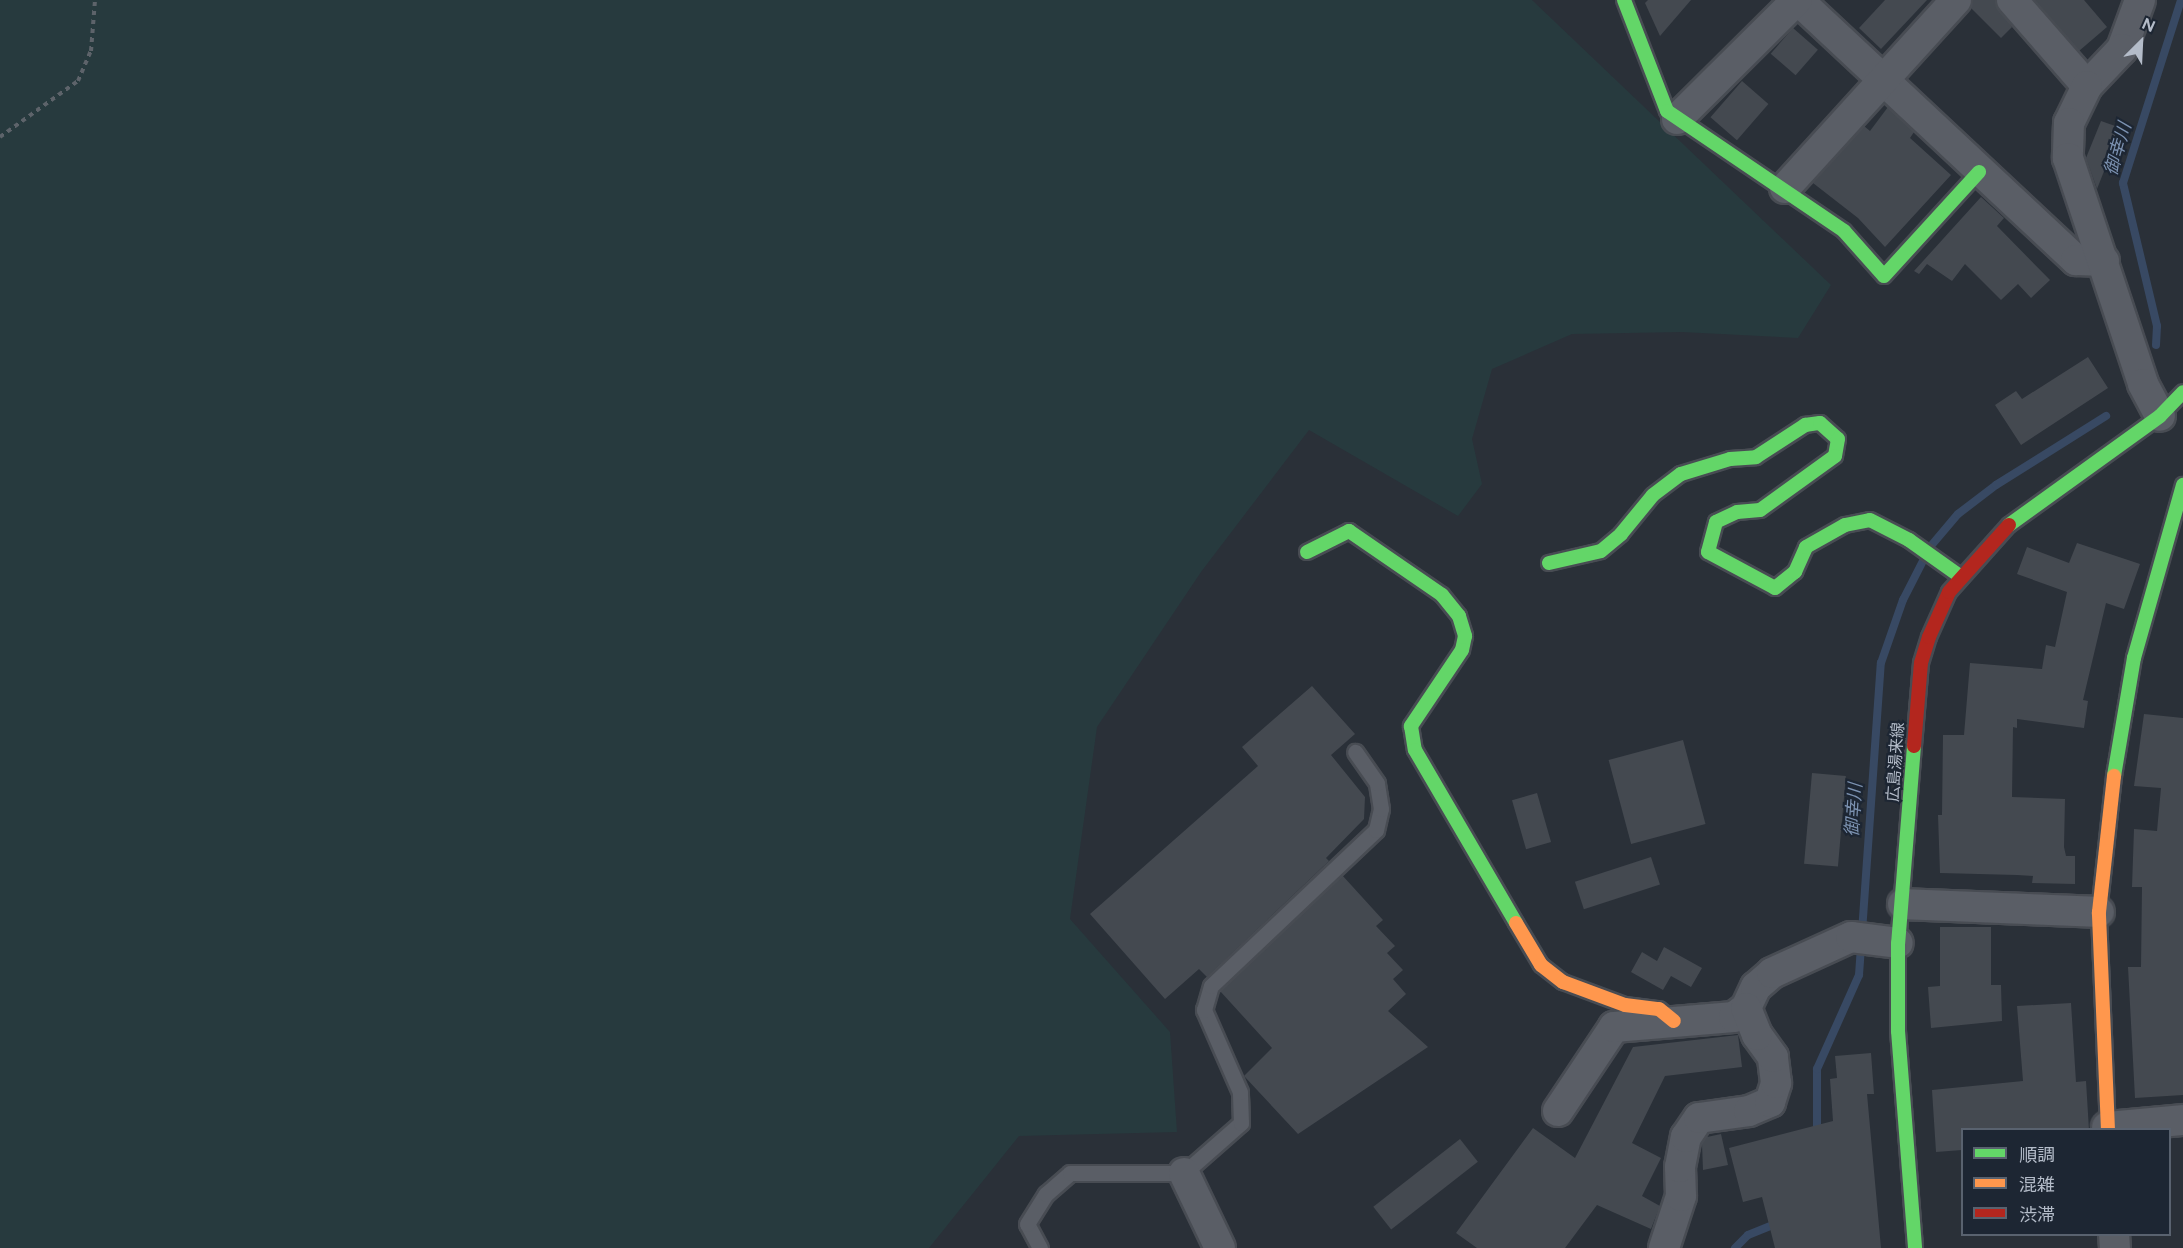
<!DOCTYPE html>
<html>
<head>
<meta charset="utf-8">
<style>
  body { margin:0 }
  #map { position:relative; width:2183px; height:1248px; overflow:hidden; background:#2a3038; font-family:Figtree,"Noto Sans JP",sans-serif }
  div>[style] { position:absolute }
  .green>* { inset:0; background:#273a3e }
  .stream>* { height:8px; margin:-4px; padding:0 4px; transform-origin:4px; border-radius:4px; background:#384963 }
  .building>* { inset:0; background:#444950; transform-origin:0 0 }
  .path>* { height:4px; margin-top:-2px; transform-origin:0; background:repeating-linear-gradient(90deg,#5d636a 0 4.5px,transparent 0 9px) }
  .roads { filter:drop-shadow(2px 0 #484c53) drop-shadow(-2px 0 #484c53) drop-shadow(0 2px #484c53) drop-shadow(0 -2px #484c53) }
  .lane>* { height:15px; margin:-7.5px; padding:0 7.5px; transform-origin:7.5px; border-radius:7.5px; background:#5a5e66 }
  .street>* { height:30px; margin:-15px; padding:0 15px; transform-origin:15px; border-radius:15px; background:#5a5e66 }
  .fast>* { height:14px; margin:-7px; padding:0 7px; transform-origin:7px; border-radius:7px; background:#63d668 }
  .slow>* { height:14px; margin:-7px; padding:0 7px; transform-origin:7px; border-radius:7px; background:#ff974d }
  .jam>* { height:14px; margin:-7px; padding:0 7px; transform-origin:7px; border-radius:7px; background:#b3261e }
  span { translate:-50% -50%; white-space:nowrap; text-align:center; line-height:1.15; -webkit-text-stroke:4.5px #1d2633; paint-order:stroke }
  .street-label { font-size:16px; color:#b4bcc9 }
  .water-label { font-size:18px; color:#7c92b1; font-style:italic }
  .legend { position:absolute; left:1961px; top:1128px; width:210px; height:108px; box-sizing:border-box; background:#1d2633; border:2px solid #59626f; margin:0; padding:8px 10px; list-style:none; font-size:18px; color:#b4bcc9 }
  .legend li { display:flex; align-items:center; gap:12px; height:30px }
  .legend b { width:30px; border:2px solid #59626f }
  .north { position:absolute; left:2111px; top:12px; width:60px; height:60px; -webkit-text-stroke:4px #1d2633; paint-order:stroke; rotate:24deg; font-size:16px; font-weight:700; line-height:24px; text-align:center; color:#b4bcc9 }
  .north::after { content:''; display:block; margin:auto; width:21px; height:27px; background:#b4bcc9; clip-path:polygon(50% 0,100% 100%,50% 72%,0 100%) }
</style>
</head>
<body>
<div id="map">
  <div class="green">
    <div style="clip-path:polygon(0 0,1532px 0,1831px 285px,1798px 338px,1682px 332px,1572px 334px,1492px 369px,1472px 439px,1482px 484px,1458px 516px,1309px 430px,1201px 572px,1097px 727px,1070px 919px,1170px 1032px,1177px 1132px,1019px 1136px,929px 1248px,0 1248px)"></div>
  </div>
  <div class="stream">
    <div style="left:2156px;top:345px;width:19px;rotate:-87deg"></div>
    <div style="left:2157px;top:326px;width:147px;rotate:-103.4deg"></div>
    <div style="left:2123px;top:183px;width:192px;rotate:-72.4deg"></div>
    <div style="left:1930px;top:547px;width:43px;rotate:-49.7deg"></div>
    <div style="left:1958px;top:514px;width:48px;rotate:-37.3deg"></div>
    <div style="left:1996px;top:485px;width:130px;rotate:-32.1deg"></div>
    <div style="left:1817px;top:1136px;width:67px;rotate:-90deg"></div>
    <div style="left:1817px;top:1069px;width:103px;rotate:-65.9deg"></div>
    <div style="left:1859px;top:975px;width:313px;rotate:-86deg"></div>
    <div style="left:1881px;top:663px;width:67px;rotate:-70.8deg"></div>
    <div style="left:1903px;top:600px;width:46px;rotate:-62.9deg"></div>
    <div style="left:1735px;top:1248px;width:18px;rotate:-45deg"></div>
    <div style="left:1748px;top:1235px;width:32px;rotate:-22deg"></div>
  </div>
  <div class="building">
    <div style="clip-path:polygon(1648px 0,1691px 0,1660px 36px,1645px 3px)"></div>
    <div style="clip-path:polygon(1885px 0,1927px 0,1881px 49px,1859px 28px)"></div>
    <div style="clip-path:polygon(1973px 0,1995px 0,2012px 27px,2001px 38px,1971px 8px)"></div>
    <div style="clip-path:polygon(2035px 0,2084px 0,2107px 27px,2079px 51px)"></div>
    <div style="left:1793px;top:28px;width:33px;height:34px;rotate:41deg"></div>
    <div style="left:1742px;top:81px;width:35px;height:48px;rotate:41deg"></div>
    <div style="clip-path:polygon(1888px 107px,1914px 132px,1910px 138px,1951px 175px,1885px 247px,1858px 218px,1813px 183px,1864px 126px,1870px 131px)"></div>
    <div style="clip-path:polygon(2101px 121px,2121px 128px,2097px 189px,2086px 158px)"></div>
    <div style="clip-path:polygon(1981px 197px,2004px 218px,1997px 226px,2050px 280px,2031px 298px,2018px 284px,2001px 300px,1965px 264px,1952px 281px,1927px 264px,1919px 274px,1914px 271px)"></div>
    <div style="clip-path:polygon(2088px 357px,2108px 388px,2021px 445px,1995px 405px,2016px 391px,2022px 399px)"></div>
    <div style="clip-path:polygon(2077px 543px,2140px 564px,2124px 609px,2106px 603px,2083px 700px,2088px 701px,2084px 728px,2017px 719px,2017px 728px,2013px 727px,2012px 797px,2065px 799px,2064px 847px,2066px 856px,2075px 856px,2075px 884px,2032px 883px,2033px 876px,2017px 875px,1940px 873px,1938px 815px,1942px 815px,1943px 735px,1964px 735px,1970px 663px,2042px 669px,2046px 645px,2055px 647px,2067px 592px,2017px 574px,2027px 547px,2069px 563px)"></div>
    <div style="clip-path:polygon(1312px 686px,1355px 734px,1331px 755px,1365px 797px,1364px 819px,1326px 858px,1329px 861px,1207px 977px,1199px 969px,1165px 999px,1090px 914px,1258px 766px,1242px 747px)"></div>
    <div style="clip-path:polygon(2144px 714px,2183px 718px,2183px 1095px,2135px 1098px,2128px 967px,2141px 967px,2142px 887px,2132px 887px,2134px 829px,2157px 831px,2161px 788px,2134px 786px)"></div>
    <div style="left:1683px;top:740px;width:87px;height:77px;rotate:75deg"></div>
    <div style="left:1812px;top:773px;width:34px;height:91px;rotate:5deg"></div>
    <div style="left:1537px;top:793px;width:51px;height:26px;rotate:74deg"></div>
    <div style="left:1651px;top:857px;width:29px;height:80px;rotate:72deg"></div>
    <div style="clip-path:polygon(1342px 875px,1383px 920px,1376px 926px,1395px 946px,1387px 953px,1403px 970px,1393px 979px,1406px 994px,1388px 1011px,1428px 1047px,1298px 1134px,1244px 1076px,1272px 1048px,1220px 991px)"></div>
    <div style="clip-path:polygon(1940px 927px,1991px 927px,1991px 985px,2001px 985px,2002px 1021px,1931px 1028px,1928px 987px,1940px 986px)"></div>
    <div style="clip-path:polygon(1664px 947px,1702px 968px,1691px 987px,1671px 976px,1663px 990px,1631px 972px,1642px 952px,1657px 961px)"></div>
    <div style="clip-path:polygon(2071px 1003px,2076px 1082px,2086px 1081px,2089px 1130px,1962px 1130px,1962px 1150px,1936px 1152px,1932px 1090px,2023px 1081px,2017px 1006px)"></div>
    <div style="clip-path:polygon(1738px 1035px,1742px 1067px,1665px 1076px,1632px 1143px,1661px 1158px,1642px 1196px,1660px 1206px,1651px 1229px,1597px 1205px,1565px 1248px,1477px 1248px,1456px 1233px,1533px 1128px,1575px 1158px,1633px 1047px)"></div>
    <div style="clip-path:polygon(1871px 1053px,1874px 1094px,1867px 1094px,1881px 1248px,1775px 1248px,1762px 1197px,1743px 1202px,1729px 1148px,1833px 1121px,1830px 1079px,1837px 1078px,1835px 1056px)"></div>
    <div style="clip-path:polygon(1721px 1134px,1728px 1165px,1703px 1170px,1702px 1144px,1707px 1137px)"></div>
    <div style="left:1460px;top:1139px;width:29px;height:110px;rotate:52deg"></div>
  </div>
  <div class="path">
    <div style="left:0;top:137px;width:96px;rotate:-35.7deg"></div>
    <div style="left:78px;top:81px;width:33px;rotate:-67deg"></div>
    <div style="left:91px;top:51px;width:51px;rotate:-85.5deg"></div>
  </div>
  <div class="roads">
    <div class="lane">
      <div style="left:1040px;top:1248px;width:27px;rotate:-118deg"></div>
      <div style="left:1027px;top:1224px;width:36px;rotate:-58deg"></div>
      <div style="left:1046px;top:1194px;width:32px;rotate:-41deg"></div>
      <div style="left:1070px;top:1173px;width:114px"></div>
      <div style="left:1184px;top:1173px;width:76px;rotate:-41.3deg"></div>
      <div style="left:1241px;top:1123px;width:31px;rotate:-92deg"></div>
      <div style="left:1240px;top:1092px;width:90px;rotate:-113.7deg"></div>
      <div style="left:1204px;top:1010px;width:25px;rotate:-74deg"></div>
      <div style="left:1211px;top:986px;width:227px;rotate:-43.4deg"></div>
      <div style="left:1376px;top:830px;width:22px;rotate:-77deg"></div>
      <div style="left:1381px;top:809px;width:26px;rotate:-99deg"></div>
      <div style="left:1377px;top:783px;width:38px;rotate:-125deg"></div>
    </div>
    <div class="street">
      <div style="left:1798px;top:0;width:381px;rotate:43.1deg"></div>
      <div style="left:2076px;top:260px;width:28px;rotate:2deg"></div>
      <div style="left:2012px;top:0;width:114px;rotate:48.9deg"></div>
      <div style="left:2140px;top:0;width:52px;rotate:110.2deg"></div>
      <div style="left:2122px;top:49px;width:51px;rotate:133.4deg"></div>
      <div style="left:2087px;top:86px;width:41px;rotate:115.9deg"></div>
      <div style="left:2069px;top:123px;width:35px;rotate:92deg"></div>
      <div style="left:2068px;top:158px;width:238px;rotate:71.6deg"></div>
      <div style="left:2143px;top:384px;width:36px;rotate:62deg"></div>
      <div style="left:1677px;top:119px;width:169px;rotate:-44.8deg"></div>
      <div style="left:1785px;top:188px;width:254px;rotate:-47.7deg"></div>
      <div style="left:1903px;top:904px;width:196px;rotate:2.3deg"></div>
      <div style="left:1558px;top:1111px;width:101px;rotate:-56.3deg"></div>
      <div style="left:1614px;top:1027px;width:120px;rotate:-4.8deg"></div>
      <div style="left:1734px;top:1017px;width:15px;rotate:-37deg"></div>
      <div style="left:1746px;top:1008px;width:23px;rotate:-65deg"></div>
      <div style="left:1756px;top:987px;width:21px;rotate:-41deg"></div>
      <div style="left:1772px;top:973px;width:87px;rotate:-24.5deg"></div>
      <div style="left:1851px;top:937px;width:47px;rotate:7.3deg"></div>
      <div style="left:2107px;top:1127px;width:76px;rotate:-5.3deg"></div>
      <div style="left:1184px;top:1173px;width:83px;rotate:64.4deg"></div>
      <div style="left:2114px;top:1234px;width:14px;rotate:86deg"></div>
      <div style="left:1664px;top:1248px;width:55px;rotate:-71.9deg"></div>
      <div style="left:1681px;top:1196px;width:29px;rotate:-92deg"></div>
      <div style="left:1680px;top:1167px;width:31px;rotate:-79deg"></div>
      <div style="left:1686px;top:1137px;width:23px;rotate:-56deg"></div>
      <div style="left:1699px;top:1118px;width:50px;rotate:-8deg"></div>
      <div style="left:1749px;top:1111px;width:23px;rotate:-23deg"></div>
      <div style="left:1770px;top:1102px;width:20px;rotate:-72deg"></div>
      <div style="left:1776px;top:1083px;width:26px;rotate:-97deg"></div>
      <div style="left:1773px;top:1057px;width:27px;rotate:-126deg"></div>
      <div style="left:1757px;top:1035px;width:29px;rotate:-112deg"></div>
    </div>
    <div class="fast">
      <div style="left:1624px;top:0;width:119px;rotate:68.8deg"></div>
      <div style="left:1667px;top:111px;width:214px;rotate:34.1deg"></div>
      <div style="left:1844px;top:231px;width:60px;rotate:48.4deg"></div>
      <div style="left:1884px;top:276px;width:141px;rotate:-47.6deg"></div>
      <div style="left:2009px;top:525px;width:186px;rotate:-35.8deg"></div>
      <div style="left:2160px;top:416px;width:33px;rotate:-46deg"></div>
      <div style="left:1307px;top:552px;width:47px;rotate:-26.6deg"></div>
      <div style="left:1349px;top:531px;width:113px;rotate:34.5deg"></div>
      <div style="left:1442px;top:595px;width:27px;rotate:51deg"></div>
      <div style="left:1459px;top:616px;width:21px;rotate:73deg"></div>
      <div style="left:1465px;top:636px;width:14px;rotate:102deg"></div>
      <div style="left:1462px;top:650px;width:92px;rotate:123.9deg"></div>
      <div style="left:1411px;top:726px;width:24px;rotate:81deg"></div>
      <div style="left:1415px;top:750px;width:200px;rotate:59.7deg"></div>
      <div style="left:1549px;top:563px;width:53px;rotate:-13deg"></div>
      <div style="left:1601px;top:551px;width:26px;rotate:-40deg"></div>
      <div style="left:1621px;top:534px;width:50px;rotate:-50.6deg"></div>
      <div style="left:1653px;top:495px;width:35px;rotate:-37deg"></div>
      <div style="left:1681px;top:474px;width:51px;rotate:-17deg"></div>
      <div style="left:1730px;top:459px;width:26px;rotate:-4deg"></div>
      <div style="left:1756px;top:457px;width:59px;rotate:-33.1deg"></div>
      <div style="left:1805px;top:425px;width:15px;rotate:-8deg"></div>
      <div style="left:1820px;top:423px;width:24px;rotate:42deg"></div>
      <div style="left:1838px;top:439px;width:17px;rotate:100deg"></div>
      <div style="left:1835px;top:456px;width:92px;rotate:144.2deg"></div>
      <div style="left:1760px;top:510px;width:23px;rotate:175deg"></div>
      <div style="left:1737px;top:512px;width:23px;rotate:155deg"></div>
      <div style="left:1716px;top:522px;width:31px;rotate:105deg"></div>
      <div style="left:1708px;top:552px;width:76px;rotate:28.2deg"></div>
      <div style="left:1775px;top:588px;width:26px;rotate:-39deg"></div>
      <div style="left:1795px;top:572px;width:27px;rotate:-66deg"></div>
      <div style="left:1806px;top:547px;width:45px;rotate:-29.4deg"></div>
      <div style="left:1845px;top:525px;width:25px;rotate:-11deg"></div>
      <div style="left:1870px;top:520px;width:44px;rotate:27.1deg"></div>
      <div style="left:1909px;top:540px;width:64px;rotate:35.4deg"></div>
      <div style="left:1914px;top:746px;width:198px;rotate:94.6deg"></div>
      <div style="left:1898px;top:943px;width:88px;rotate:90deg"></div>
      <div style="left:1898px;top:1031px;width:218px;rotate:85.5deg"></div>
      <div style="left:2114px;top:776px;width:120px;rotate:-80.4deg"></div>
      <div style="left:2134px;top:658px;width:180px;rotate:-74.2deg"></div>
    </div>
    <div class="slow">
      <div style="left:1516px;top:923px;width:49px;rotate:59.2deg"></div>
      <div style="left:1541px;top:965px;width:28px;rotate:38deg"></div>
      <div style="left:1563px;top:982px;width:66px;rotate:20.4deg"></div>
      <div style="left:1625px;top:1005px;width:34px;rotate:7deg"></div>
      <div style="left:1659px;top:1009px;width:19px;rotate:39deg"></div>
      <div style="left:2108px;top:1130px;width:218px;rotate:-92.4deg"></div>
      <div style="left:2099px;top:912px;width:137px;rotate:-83.7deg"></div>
    </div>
    <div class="jam">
      <div style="left:1914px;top:746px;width:83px;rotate:-85.2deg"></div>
      <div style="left:1921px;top:663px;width:27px;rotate:-73deg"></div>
      <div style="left:1929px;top:637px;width:49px;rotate:-66deg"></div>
      <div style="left:1949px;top:592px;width:90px;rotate:-48.2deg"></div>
    </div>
  </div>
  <div class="street-label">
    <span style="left:1896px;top:762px;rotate:-86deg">広島湯来線</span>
  </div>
  <div class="water-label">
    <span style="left:2118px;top:149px;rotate:-74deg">御幸川</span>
    <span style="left:1854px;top:810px;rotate:-86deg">御幸川</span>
  </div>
  <ul class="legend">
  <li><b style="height:8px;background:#63d668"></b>順調</li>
  <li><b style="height:8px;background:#ff974d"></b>混雑</li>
  <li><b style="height:8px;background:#b3261e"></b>渋滞</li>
  </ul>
  <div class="north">N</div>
</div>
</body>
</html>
